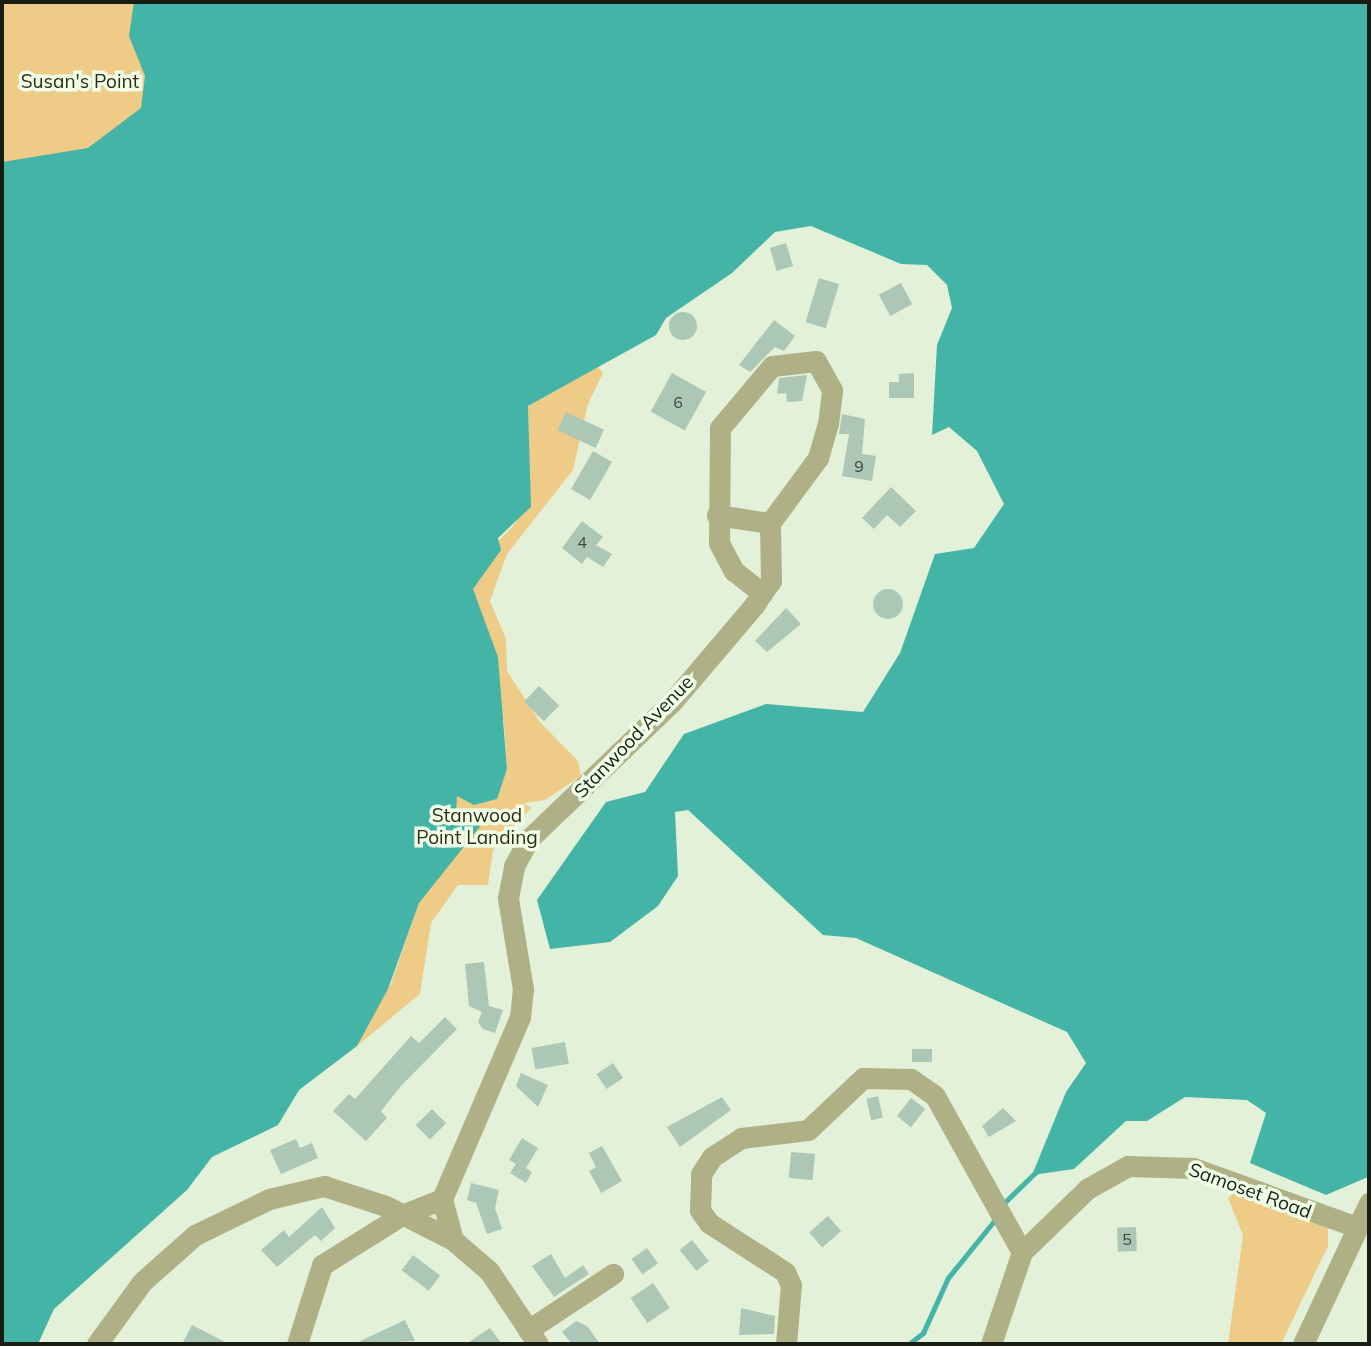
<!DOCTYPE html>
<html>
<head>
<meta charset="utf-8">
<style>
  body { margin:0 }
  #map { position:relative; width:1371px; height:1346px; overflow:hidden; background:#e2f1d8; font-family:Mulish,sans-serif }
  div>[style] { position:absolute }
  .green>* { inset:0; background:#efcb88 }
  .water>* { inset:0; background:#44b4a7 }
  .stream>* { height:4.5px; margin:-2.25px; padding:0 2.25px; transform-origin:2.25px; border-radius:2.25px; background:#44b4a7 }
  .building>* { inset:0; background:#adc7b7; transform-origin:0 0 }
  .round { border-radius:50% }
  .minor>* { height:21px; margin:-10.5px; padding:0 10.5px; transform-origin:10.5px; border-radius:10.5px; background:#afb085 }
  span { translate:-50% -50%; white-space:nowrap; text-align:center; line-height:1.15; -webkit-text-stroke:7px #effee6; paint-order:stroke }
  .number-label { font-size:16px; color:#3d483d }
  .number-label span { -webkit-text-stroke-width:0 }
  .park-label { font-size:19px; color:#322918 }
  .street-label { font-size:19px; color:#181d14 }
  .frame { position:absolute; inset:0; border:4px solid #181d14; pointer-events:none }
</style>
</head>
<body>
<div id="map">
  <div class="green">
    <div style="clip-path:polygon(2px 2px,152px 2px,156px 119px,2px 194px)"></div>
    <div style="clip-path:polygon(590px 358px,603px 373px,588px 404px,573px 470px,507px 554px,490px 601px,506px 639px,507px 671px,540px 722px,578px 761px,581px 776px,545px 800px,524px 803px,531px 808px,493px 850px,488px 885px,458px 885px,431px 923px,420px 994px,357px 1046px,366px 1018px,391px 984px,457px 791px,507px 769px,504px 722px,472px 589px,485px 555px,515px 524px,529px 495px,528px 399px)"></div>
    <div style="clip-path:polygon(1237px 1190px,1328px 1228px,1328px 1246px,1281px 1344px,1228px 1344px,1243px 1235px,1228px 1198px)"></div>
  </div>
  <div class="water">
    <div style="clip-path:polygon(134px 2px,1369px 2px,1368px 1177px,1326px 1195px,1250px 1163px,1266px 1113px,1247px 1100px,1185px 1097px,1147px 1121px,1126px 1121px,1074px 1169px,1032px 1175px,1066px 1092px,1086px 1063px,1067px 1032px,856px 938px,823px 935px,688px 810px,675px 812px,678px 876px,658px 906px,610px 942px,550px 949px,537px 900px,606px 802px,645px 792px,684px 734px,766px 704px,863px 712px,900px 653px,935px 554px,974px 548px,1004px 504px,977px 451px,949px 427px,932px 435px,937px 345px,952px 308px,947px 285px,927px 265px,901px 264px,811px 226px,775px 232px,732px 273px,666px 318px,656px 335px,528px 406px,531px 507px,498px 538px,501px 550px,473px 589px,498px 657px,507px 769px,497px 799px,474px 805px,457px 796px,456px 814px,482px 824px,419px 903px,388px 989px,357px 1046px,299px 1090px,278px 1125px,212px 1157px,187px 1190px,54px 1309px,38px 1344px,2px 1344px,2px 162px,88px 148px,141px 108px,145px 76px,129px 36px)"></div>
  </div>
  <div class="stream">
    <div style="left:1005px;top:1202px;width:45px;rotate:-44.1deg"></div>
    <div style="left:909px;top:1344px;width:18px;rotate:-38deg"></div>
    <div style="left:923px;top:1333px;width:60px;rotate:-65.6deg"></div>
    <div style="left:948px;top:1278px;width:73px;rotate:-51.1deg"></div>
  </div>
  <div class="building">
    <div style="left:786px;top:243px;width:24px;height:17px;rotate:73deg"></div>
    <div style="left:819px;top:278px;width:21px;height:46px;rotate:17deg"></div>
    <div style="left:901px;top:283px;width:24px;height:25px;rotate:62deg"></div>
    <div class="round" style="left:669px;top:312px;width:28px;height:28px"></div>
    <div style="clip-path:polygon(774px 320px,795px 336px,784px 351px,775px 347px,750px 372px,739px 365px)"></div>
    <div style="left:672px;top:373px;width:39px;height:44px;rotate:29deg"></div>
    <div style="clip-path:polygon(914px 373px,914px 398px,889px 398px,889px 382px,899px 382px,899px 374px)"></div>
    <div style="clip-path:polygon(807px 375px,802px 401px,787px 402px,786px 393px,777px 394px,779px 378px)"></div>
    <div style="left:566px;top:412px;width:42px;height:20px;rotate:25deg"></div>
    <div style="clip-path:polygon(842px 414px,865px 419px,862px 454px,876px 456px,872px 481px,842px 476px,849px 434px,839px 434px)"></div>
    <div style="left:593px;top:451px;width:22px;height:44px;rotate:30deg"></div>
    <div style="clip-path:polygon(891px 487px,916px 511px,900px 527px,887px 515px,874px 529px,862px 518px)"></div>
    <div style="clip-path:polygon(582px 521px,603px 537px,596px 545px,612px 554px,603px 567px,587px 557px,582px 564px,562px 548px)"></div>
    <div class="round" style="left:873px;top:589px;width:30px;height:30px"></div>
    <div style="clip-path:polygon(786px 608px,801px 624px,767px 652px,755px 641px)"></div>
    <div style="left:539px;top:686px;width:28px;height:22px;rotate:44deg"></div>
    <div style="clip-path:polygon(484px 962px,489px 1006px,503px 1010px,495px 1033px,483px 1029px,478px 1022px,482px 1012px,469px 1006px,465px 964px)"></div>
    <div style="clip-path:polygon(445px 1017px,457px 1029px,401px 1086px,381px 1111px,387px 1118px,366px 1141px,333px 1111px,349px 1094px,355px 1099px,411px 1036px,419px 1043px)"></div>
    <div style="left:565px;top:1042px;width:22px;height:34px;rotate:80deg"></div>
    <div style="left:912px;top:1049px;width:20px;height:13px"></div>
    <div style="left:613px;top:1063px;width:18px;height:20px;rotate:56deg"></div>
    <div style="clip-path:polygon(521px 1073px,548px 1085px,538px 1107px,516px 1086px)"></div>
    <div style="left:878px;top:1096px;width:22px;height:12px;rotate:77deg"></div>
    <div style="clip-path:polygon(722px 1097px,731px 1110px,680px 1147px,667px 1127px)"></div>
    <div style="left:911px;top:1098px;width:18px;height:23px;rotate:38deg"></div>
    <div style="clip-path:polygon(1003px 1108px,1016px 1121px,989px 1137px,982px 1126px)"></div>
    <div style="left:432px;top:1109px;width:20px;height:23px;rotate:45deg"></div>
    <div style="clip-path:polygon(522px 1138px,538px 1148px,526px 1168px,532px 1172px,526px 1183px,510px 1173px,516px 1164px,509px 1160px)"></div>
    <div style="clip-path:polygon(296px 1139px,300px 1148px,312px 1143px,318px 1158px,281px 1174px,270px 1150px)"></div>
    <div style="clip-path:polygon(602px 1146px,622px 1181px,601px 1193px,589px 1171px,596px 1167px,589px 1153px)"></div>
    <div style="left:791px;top:1152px;width:24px;height:26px;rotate:5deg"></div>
    <div style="clip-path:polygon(471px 1183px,499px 1190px,495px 1208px,502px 1229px,487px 1234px,476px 1203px,467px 1200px)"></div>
    <div style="clip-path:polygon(322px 1207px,335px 1228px,321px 1241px,315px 1235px,277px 1267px,261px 1250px,284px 1230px,289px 1237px)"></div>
    <div style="left:828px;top:1216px;width:20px;height:25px;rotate:49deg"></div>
    <div style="left:1136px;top:1227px;width:24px;height:19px;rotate:88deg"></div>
    <div style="left:692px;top:1240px;width:27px;height:16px;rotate:51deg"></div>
    <div style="left:647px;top:1248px;width:19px;height:19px;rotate:55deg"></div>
    <div style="clip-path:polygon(551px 1254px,565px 1278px,583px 1265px,589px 1274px,554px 1297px,532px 1266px)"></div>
    <div style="left:413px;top:1255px;width:34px;height:19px;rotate:37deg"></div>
    <div style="left:653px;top:1283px;width:30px;height:27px;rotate:56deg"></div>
    <div style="clip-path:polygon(741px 1308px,775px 1316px,774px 1334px,739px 1335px)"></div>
    <div style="clip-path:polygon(405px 1320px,415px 1341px,354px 1344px)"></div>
    <div style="clip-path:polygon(576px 1321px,587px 1326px,600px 1344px,572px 1344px,562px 1332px)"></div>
    <div style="clip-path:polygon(192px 1325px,229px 1344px,182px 1344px)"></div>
    <div style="clip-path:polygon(490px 1328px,502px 1344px,466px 1344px)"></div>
  </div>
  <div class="minor">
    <div style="left:717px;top:515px;width:54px;rotate:8.6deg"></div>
    <div style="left:402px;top:1215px;width:43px;rotate:-21.8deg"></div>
    <div style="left:453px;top:1240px;width:42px;rotate:-105deg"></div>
    <div style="left:442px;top:1199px;width:198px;rotate:-66.8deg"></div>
    <div style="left:520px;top:1017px;width:28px;rotate:-84deg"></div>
    <div style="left:523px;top:989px;width:92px;rotate:-99.4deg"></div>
    <div style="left:508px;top:898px;width:33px;rotate:-79deg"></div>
    <div style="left:514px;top:866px;width:31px;rotate:-61deg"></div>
    <div style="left:529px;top:839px;width:198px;rotate:-43.8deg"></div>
    <div style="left:672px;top:702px;width:128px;rotate:-49.7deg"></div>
    <div style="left:755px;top:604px;width:13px;rotate:-58deg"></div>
    <div style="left:762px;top:593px;width:15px;rotate:-53deg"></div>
    <div style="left:771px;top:581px;width:58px;rotate:-91deg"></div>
    <div style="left:770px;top:523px;width:81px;rotate:-53.6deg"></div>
    <div style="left:818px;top:458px;width:35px;rotate:-74deg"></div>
    <div style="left:828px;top:424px;width:34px;rotate:-83deg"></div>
    <div style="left:832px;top:390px;width:33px;rotate:-119deg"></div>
    <div style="left:816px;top:361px;width:44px;rotate:173.5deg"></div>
    <div style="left:772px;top:366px;width:81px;rotate:130deg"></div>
    <div style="left:720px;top:428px;width:115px;rotate:90.5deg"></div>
    <div style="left:719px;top:543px;width:32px;rotate:62deg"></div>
    <div style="left:734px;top:571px;width:36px;rotate:38deg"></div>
    <div style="left:528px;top:1330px;width:102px;rotate:-33.4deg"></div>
    <div style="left:97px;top:1344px;width:77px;rotate:-54deg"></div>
    <div style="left:142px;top:1282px;width:71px;rotate:-41.6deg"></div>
    <div style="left:195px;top:1235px;width:82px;rotate:-25.9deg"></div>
    <div style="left:269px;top:1199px;width:57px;rotate:-13.3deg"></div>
    <div style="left:324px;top:1186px;width:65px;rotate:17.9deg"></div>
    <div style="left:386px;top:1206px;width:75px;rotate:26.9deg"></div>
    <div style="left:453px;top:1240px;width:48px;rotate:40.7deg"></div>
    <div style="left:489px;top:1271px;width:88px;rotate:56.1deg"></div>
    <div style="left:297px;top:1344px;width:83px;rotate:-72.4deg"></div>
    <div style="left:322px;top:1265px;width:94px;rotate:-32deg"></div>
    <div style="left:786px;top:1344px;width:59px;rotate:-85.2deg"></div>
    <div style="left:791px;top:1285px;width:14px;rotate:-115deg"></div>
    <div style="left:785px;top:1272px;width:90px;rotate:-147.2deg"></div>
    <div style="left:709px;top:1223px;width:16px;rotate:-125deg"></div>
    <div style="left:700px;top:1210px;width:36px;rotate:-88deg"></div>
    <div style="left:701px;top:1174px;width:20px;rotate:-57deg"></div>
    <div style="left:712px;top:1157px;width:35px;rotate:-33deg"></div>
    <div style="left:741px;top:1138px;width:67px;rotate:-6.8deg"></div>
    <div style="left:808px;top:1130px;width:76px;rotate:-43.4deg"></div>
    <div style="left:863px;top:1078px;width:48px;rotate:1.2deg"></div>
    <div style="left:911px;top:1079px;width:29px;rotate:35deg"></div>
    <div style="left:935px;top:1096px;width:179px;rotate:60.9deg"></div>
    <div style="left:991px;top:1344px;width:97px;rotate:-71.4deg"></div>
    <div style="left:1022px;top:1252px;width:91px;rotate:-44.1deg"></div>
    <div style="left:1087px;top:1189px;width:47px;rotate:-29.3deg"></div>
    <div style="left:1128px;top:1166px;width:65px;rotate:1.8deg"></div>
    <div style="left:1193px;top:1168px;width:171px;rotate:19.8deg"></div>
    <div style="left:1303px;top:1344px;width:156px;rotate:-64.9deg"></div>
  </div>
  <div class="number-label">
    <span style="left:678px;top:402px">6</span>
    <span style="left:859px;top:466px">9</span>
    <span style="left:582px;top:542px">4</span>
    <span style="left:1127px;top:1239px">5</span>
  </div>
  <div class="park-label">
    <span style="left:80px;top:82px">Susan's Point</span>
    <span style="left:477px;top:827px">Stanwood<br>Point Landing</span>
  </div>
  <div class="street-label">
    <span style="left:634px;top:737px;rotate:-46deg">Stanwood Avenue</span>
    <span style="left:1250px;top:1191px;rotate:20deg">Samoset Road</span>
  </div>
  <div class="frame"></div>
</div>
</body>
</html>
